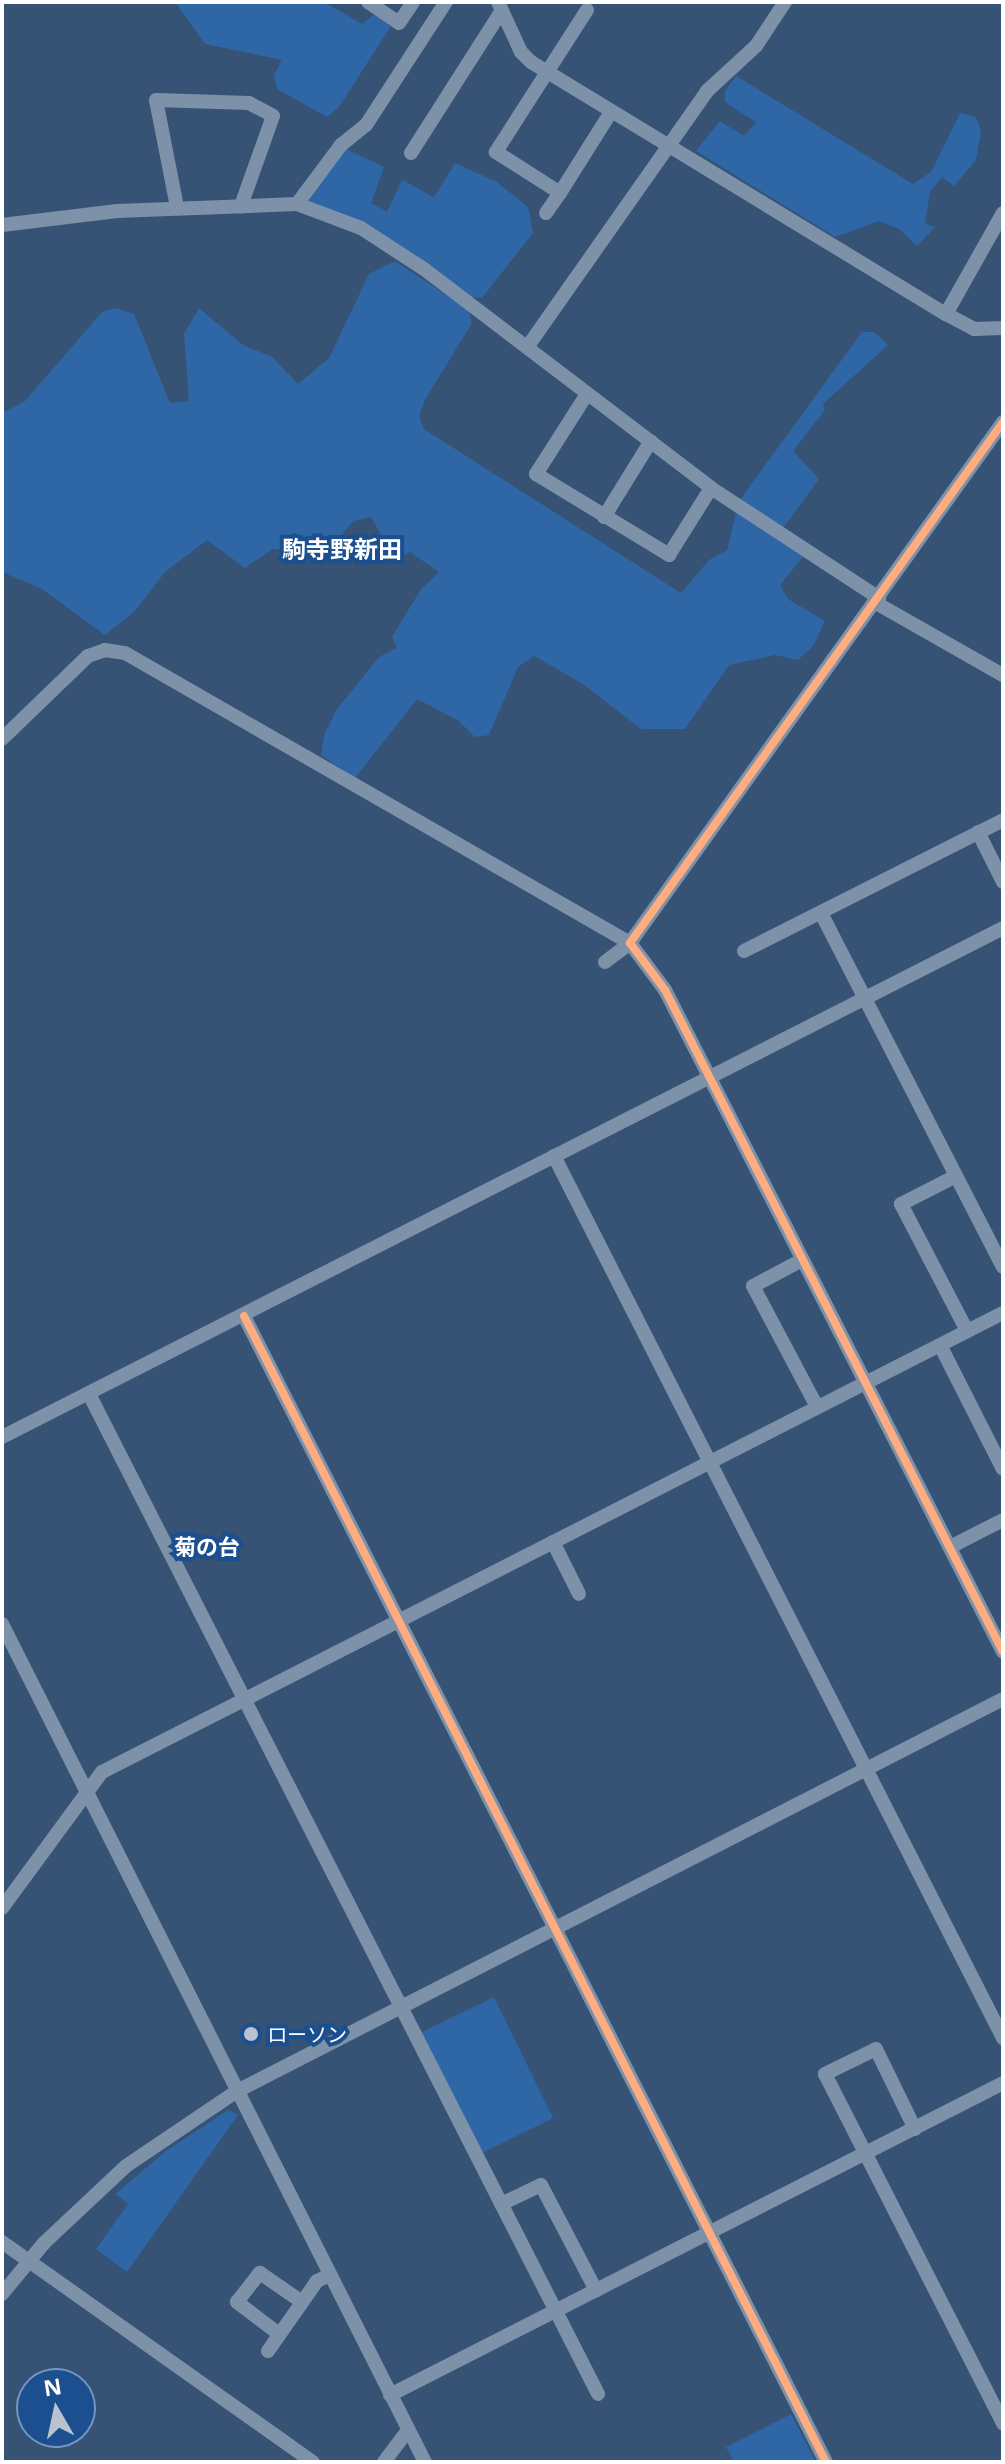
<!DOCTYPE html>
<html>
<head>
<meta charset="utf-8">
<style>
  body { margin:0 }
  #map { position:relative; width:1005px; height:2464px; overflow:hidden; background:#365274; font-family:"Noto Sans","Noto Sans JP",sans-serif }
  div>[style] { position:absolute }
  .green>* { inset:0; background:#2f66a5; transform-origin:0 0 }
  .minor>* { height:14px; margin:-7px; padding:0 7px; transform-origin:7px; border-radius:7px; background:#7d92a8 }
  .cycleway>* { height:8px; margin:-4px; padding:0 4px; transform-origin:4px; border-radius:4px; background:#ffac80 }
  .dots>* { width:22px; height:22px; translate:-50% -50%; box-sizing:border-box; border:4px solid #1b4f8f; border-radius:50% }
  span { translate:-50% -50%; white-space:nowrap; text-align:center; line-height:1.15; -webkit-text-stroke:8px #1b4f8f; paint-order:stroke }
  .poi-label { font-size:20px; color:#fff }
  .left { translate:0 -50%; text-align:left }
  .neighbourhood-label { font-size:22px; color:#fff; font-weight:700 }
  .quarter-label { font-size:24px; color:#fff; font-weight:700 }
  .frame { position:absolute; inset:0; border:4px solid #fff; pointer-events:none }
  .north { position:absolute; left:16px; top:2368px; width:80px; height:80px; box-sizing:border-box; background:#1b4f8f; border:2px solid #7695bc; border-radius:50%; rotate:351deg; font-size:22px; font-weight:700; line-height:32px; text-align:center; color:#fff }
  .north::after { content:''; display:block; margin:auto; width:28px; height:36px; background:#b9c2ce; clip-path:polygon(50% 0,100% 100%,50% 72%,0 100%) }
</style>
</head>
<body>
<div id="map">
  <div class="green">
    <div style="clip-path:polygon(175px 2px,324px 2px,362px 24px,376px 13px,391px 26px,339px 107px,327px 117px,277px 89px,274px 75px,282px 60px,205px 44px)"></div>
    <div style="clip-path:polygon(736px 76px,913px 184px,931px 172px,960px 113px,976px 117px,981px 132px,976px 160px,954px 186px,942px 177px,930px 192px,925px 224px,935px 227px,917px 246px,899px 229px,879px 221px,835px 237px,696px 151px,720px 121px,744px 136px,756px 122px,725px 102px,725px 91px)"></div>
    <div style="clip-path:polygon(344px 148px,384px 167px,371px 203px,387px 212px,402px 180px,434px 197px,455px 163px,497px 182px,528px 207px,533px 233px,482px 298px,471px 297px,367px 224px,308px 201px)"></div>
    <div style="clip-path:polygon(395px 261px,469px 310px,472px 323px,425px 400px,419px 416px,424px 429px,681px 593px,709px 560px,727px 550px,739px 501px,862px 332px,874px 332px,888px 345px,823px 404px,825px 410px,793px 451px,819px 479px,778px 535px,803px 557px,780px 585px,788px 599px,825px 621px,813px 646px,798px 660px,775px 655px,729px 665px,685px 729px,641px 729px,583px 684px,534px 656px,518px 667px,489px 735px,475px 737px,459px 721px,417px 699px,355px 778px,321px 755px,324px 735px,337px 709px,379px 657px,397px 648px,392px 637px,421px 589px,439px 572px,410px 552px,402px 556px,385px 542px,371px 517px,353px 521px,328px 552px,318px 544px,302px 552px,273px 549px,245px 568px,207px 540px,165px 572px,135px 611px,105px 635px,42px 589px,2px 572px,2px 413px,25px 401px,102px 312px,115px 308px,134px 314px,170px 403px,189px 401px,184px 334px,199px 308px,243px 345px,272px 357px,298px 384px,329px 358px,369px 274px)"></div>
    <div style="left:494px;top:1997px;width:135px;height:85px;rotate:64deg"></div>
    <div style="clip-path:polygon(228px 2110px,238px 2115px,127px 2272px,96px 2249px,128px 2204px,115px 2194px,166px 2151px)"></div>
    <div style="clip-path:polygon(791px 2414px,816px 2462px,734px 2462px,726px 2447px)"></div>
  </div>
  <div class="minor">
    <div style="left:368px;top:2px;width:37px;rotate:34deg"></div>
    <div style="left:399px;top:23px;width:25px;rotate:-56deg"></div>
    <div style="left:498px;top:2px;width:55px;rotate:65.3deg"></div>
    <div style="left:521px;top:52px;width:14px;rotate:45deg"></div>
    <div style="left:531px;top:62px;width:486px;rotate:31.3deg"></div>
    <div style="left:946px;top:314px;width:32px;rotate:28deg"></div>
    <div style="left:974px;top:329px;width:29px;rotate:-2deg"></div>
    <div style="left:587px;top:10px;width:169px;rotate:122.7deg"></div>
    <div style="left:496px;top:152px;width:76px;rotate:32.6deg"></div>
    <div style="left:560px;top:193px;width:96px;rotate:-57.8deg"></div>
    <div style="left:411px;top:153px;width:169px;rotate:-57.5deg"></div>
    <div style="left:297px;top:204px;width:74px;rotate:-53.3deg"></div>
    <div style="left:341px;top:145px;width:32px;rotate:-39deg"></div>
    <div style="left:366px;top:125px;width:147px;rotate:-57deg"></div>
    <div style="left:177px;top:207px;width:109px;rotate:-101.1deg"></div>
    <div style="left:156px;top:100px;width:93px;rotate:1.8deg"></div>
    <div style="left:249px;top:103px;width:27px;rotate:28deg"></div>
    <div style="left:273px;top:116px;width:96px;rotate:109.6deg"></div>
    <div style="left:546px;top:213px;width:24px;rotate:-55deg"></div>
    <div style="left:2px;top:225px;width:116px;rotate:-6.9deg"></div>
    <div style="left:117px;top:211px;width:180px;rotate:-2.2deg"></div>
    <div style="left:297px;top:204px;width:68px;rotate:20.6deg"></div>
    <div style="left:361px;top:228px;width:75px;rotate:33.1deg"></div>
    <div style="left:424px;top:269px;width:361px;rotate:37.3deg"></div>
    <div style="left:711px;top:488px;width:201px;rotate:33.2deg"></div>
    <div style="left:946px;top:314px;width:116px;rotate:-60.6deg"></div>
    <div style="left:528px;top:346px;width:312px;rotate:-54.9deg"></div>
    <div style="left:707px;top:91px;width:67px;rotate:-42.6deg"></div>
    <div style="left:756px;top:46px;width:53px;rotate:-56.6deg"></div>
    <div style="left:587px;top:394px;width:95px;rotate:122.5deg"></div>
    <div style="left:536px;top:474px;width:156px;rotate:31.3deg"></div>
    <div style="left:669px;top:555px;width:79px;rotate:-57.9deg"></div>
    <div style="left:1003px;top:422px;width:641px;rotate:125.6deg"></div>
    <div style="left:630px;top:943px;width:59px;rotate:53.3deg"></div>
    <div style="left:665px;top:990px;width:743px;rotate:62.95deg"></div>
    <div style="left:604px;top:517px;width:89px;rotate:-58.3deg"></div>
    <div style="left:876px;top:603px;width:146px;rotate:29.6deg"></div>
    <div style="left:2px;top:739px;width:120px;rotate:-44deg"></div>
    <div style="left:88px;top:656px;width:18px;rotate:-19deg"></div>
    <div style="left:105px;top:650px;width:20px;rotate:9deg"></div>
    <div style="left:125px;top:653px;width:582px;rotate:29.87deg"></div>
    <div style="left:978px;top:832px;width:56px;rotate:63.4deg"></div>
    <div style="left:821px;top:913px;width:398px;rotate:62.8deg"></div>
    <div style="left:744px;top:951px;width:290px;rotate:-26.8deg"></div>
    <div style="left:605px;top:962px;width:31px;rotate:-37deg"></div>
    <div style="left:554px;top:1156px;width:990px;rotate:63.02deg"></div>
    <div style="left:956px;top:1176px;width:62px;rotate:153deg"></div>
    <div style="left:901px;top:1204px;width:143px;rotate:62.5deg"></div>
    <div style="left:802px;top:1260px;width:55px;rotate:152deg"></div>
    <div style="left:753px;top:1286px;width:137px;rotate:62.1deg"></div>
    <div style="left:244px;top:1316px;width:1285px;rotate:63.08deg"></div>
    <div style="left:940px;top:1345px;width:139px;rotate:63.1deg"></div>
    <div style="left:89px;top:1394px;width:1122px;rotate:63.02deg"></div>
    <div style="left:2px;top:1437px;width:1123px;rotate:-26.95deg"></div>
    <div style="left:553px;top:1542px;width:58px;rotate:63.4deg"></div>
    <div style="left:950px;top:1547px;width:59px;rotate:-27deg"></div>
    <div style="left:2px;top:1624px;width:939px;rotate:63.22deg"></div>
    <div style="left:2px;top:1908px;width:169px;rotate:-53.7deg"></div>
    <div style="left:102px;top:1772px;width:1011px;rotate:-27deg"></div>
    <div style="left:915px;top:2129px;width:89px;rotate:-116deg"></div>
    <div style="left:876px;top:2049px;width:57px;rotate:153.9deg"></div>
    <div style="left:825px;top:2074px;width:393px;rotate:63deg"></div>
    <div style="left:501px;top:2204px;width:44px;rotate:-25.4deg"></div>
    <div style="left:541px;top:2185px;width:119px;rotate:62.4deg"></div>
    <div style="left:2px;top:2242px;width:381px;rotate:35.3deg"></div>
    <div style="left:2px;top:2294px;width:66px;rotate:-50.5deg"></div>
    <div style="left:44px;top:2243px;width:112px;rotate:-43.2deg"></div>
    <div style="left:126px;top:2166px;width:134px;rotate:-34deg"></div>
    <div style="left:237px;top:2091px;width:860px;rotate:-27.1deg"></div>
    <div style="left:279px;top:2334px;width:53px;rotate:-142.7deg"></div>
    <div style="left:237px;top:2302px;width:37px;rotate:-52deg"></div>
    <div style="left:260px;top:2273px;width:51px;rotate:34.6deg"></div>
    <div style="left:268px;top:2351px;width:85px;rotate:-55deg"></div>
    <div style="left:317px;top:2281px;width:14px;rotate:-25deg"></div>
    <div style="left:390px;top:2395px;width:688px;rotate:-26.97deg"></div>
    <div style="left:384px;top:2462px;width:40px;rotate:-53deg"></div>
  </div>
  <div class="cycleway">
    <div style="left:1003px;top:422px;width:641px;rotate:125.6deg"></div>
    <div style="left:630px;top:943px;width:59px;rotate:53.3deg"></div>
    <div style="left:665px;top:990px;width:743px;rotate:62.95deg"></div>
    <div style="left:244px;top:1316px;width:1285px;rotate:63.08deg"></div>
  </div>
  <div class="dots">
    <div style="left:251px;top:2034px;background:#b9c2ce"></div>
  </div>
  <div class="poi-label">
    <span class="left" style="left:267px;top:2034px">ローソン</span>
  </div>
  <div class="neighbourhood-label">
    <span style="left:207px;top:1547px">菊の台</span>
  </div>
  <div class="quarter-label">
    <span style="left:342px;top:549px">駒寺野新田</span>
  </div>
  <div class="frame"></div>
  <div class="north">N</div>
</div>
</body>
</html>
